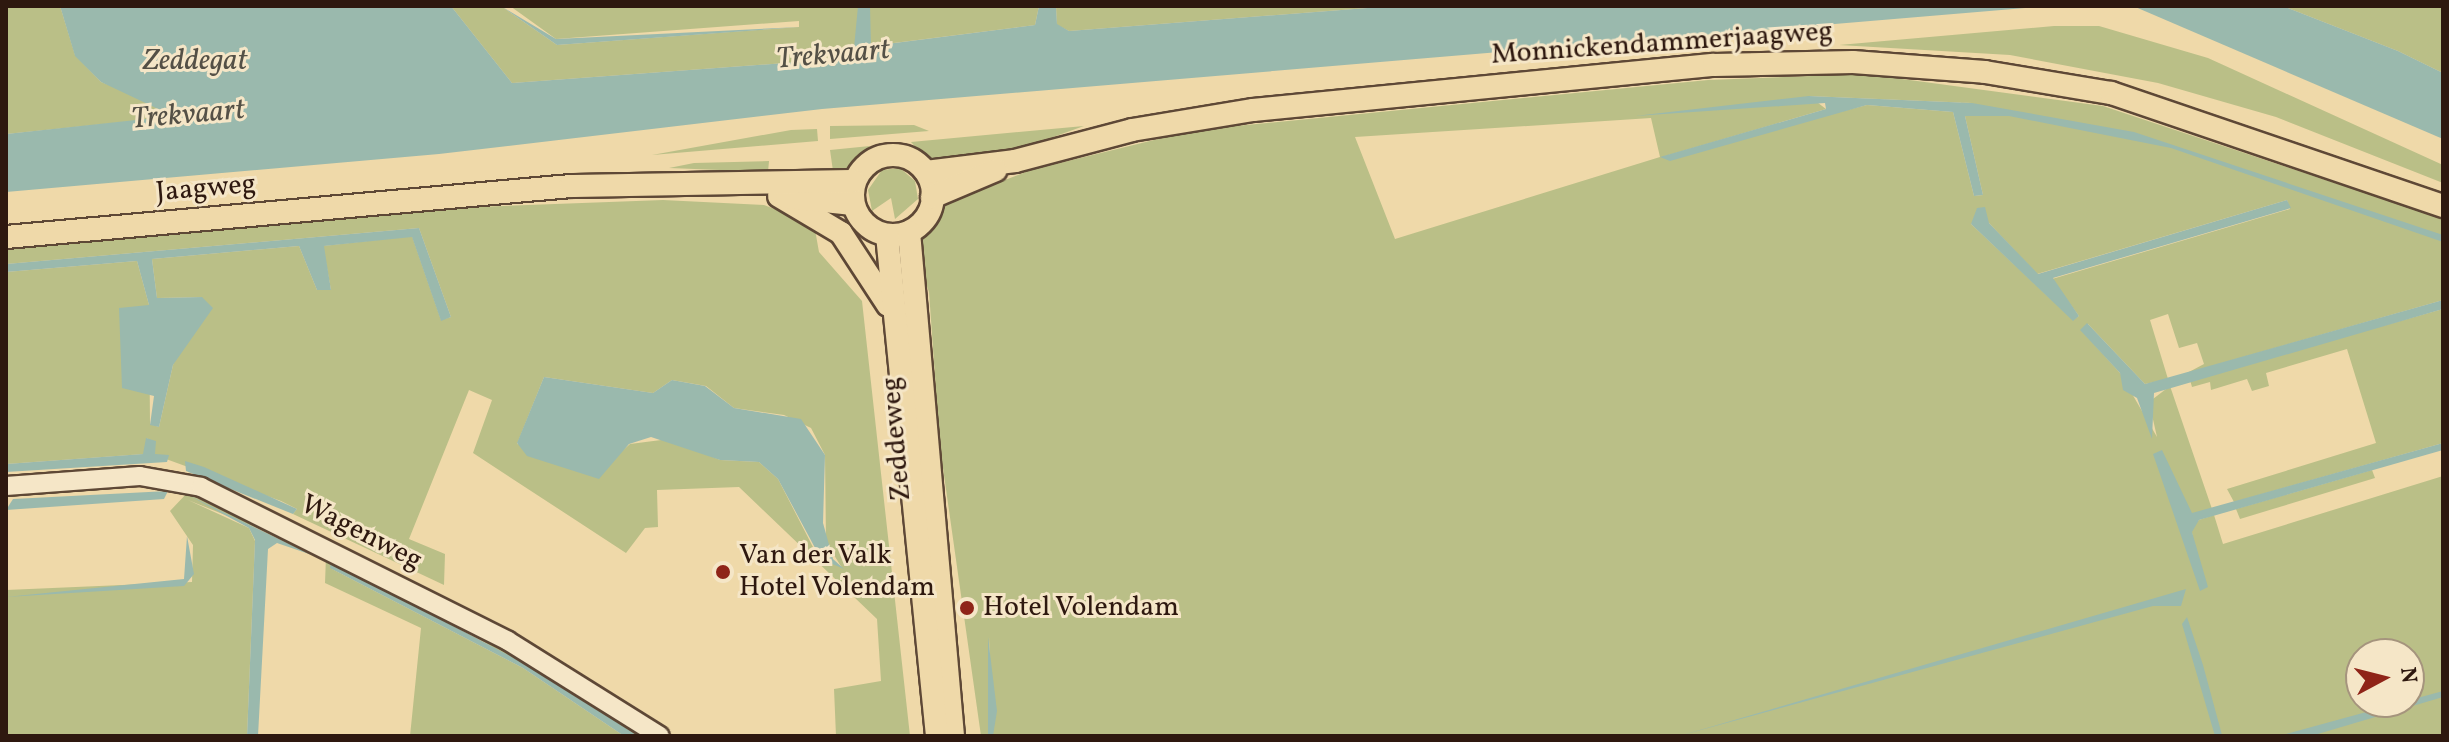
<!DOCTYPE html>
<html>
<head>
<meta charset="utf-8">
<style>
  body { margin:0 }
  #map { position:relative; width:2449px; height:742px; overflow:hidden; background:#efd9a9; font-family:Vollkorn,serif }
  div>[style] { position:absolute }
  .green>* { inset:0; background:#babf87 }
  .water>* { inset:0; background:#9ab9ad }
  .roads { filter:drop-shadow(2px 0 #5e4836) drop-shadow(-2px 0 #5e4836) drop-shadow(0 2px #5e4836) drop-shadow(0 -2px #5e4836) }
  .minor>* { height:18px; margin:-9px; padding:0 9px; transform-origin:9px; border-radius:9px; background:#f5e6c7 }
  .major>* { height:22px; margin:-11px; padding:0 11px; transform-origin:11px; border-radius:11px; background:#efd9a9 }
  .major>.ring { margin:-11px; padding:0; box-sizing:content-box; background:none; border:22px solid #efd9a9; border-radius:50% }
  .dots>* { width:22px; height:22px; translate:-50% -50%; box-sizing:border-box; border:4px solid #f5e6c7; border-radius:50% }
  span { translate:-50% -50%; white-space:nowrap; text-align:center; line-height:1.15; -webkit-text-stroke:6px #f5e6c7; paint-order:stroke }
  .street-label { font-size:28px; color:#2e180f }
  .poi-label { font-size:28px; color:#2e180f }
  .left { translate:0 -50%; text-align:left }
  .water-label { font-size:30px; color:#545046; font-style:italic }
  .frame { position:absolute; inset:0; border:8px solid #2e180f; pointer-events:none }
  .north { position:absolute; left:2345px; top:638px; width:80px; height:80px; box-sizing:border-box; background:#f5e6c7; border:2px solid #a5947d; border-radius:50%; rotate:83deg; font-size:22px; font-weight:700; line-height:32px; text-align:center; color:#2e180f }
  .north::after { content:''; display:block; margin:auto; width:28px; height:36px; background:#8f2418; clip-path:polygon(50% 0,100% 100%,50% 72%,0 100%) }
</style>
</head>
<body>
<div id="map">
  <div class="green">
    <div style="clip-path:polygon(6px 6px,60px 6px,75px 55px,101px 82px,168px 108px,173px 117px,6px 134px)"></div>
    <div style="clip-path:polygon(451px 6px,501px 6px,557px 45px,799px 27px,799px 21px,556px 39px,510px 6px,858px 6px,860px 23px,853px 58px,512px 83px)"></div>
    <div style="clip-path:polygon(870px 6px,1039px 6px,1035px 25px,870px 46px)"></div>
    <div style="clip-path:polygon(1056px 6px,1393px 6px,1069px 31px,1057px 25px)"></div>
    <div style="clip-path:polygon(2283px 6px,2443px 6px,2443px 73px,2398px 51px)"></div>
    <div style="clip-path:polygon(2054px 26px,2099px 26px,2208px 58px,2443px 165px,2443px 183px,2276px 117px,2158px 83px,2010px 55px,1839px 45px)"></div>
    <div style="clip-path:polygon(evenodd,1865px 74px,2103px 106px,2443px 219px,2443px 300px,2187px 373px,2204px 364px,2197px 343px,2179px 348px,2168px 314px,2150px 320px,2168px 379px,2145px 384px,2088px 324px,2081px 330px,2120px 373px,2157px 437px,2149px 402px,2170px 386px,2212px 509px,2181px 518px,2199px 574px,2191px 527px,2199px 520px,2214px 515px,2223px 544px,2443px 476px,2443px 736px,993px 736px,989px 637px,990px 713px,988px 736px,981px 736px,940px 447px,929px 292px,914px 251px,937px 206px,1031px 170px,1195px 130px,1708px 80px,1865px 74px,1809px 96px,1972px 103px,1965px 116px,1983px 195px,1974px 196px,1953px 112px,1867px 105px,1662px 157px,1826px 109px,1809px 96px,1865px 74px,1651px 118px,1660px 157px,1395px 239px,1355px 137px,1651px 118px,1865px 74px,2287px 200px,2290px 209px,2052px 279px,2079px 316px,2073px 320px,1971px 224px,1979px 217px,1989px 223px,2037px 274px,2287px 200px,1865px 74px,2361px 654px,2409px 654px,2409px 702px,2361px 702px,2361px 654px)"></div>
    <div style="clip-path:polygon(914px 125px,929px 131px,830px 139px,830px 126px)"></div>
    <div style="clip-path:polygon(1084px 126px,1008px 153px,928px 161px,911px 142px)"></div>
    <div style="clip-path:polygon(817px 129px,818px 141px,652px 155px,791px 130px)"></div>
    <div style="clip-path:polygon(870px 146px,851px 167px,833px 171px,830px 150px)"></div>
    <div style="clip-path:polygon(769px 161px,768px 172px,669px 168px,694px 163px)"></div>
    <div style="clip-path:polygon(900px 168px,915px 181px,918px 199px,895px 219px,891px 198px,872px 211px,868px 190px,882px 170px)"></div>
    <div style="clip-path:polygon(evenodd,663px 200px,764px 205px,814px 224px,819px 252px,862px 301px,910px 736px,836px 736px,834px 689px,881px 681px,877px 619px,739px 487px,657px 490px,658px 527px,645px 528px,626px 553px,473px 453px,492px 400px,469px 390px,409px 539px,445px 554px,444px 585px,293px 514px,297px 509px,281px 501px,155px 455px,147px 438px,144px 454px,6px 464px,6px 272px,137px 261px,149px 305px,150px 424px,159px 427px,173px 365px,202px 297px,157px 298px,152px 259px,299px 246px,317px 290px,331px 290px,323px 246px,412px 236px,441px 320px,451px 317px,419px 228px,6px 264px,6px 248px,478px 207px,663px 200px,544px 377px,653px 393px,672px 380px,706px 386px,734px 408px,784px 415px,811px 428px,825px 455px,826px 542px,842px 568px,814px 549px,778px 479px,759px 462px,720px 460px,669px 439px,630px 444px,611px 461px,517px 444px,544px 377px)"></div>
    <div style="clip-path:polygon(2443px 309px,2443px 443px,2234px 502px,2227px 489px,2376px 443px,2347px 349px,2266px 373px,2269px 386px,2252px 391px,2247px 379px,2211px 390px,2210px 382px,2192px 387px,2190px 380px)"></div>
    <div style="clip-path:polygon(2372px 470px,2375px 478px,2240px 519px,2236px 509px)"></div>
    <div style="clip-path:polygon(198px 491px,314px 551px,188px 500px,249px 528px,255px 541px,247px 736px,6px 736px,6px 590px,192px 582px,193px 545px,170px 511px,188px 492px)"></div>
    <div style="clip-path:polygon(326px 556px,454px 617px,653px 736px,638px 736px,453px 623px,330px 568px,523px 668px,624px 736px,410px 736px,421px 628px,325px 583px)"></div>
  </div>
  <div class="water">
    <div style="clip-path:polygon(60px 6px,451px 6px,512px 83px,853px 58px,858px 6px,870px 6px,871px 46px,1035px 25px,1039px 6px,1056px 6px,1057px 24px,1069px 31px,1393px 6px,2048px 6px,822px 109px,439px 154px,6px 192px,6px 134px,173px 116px,101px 82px,75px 56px)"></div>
    <div style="clip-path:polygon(501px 6px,556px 39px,800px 27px,557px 45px)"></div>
    <div style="clip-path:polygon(2133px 6px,2283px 6px,2398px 51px,2443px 73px,2443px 139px)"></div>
    <div style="clip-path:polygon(1809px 96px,1972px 103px,2134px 132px,2443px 235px,2443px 242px,2171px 148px,2009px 116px,1965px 116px,1983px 195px,1974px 196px,1953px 112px,1867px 105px,1670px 161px,1660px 157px,1826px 109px,1825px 103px,1635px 116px)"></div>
    <div style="clip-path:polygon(2287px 200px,2291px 208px,2053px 278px,2079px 316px,2073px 321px,1971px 224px,1977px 208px,1985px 207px,1989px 223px,2038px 274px)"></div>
    <div style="clip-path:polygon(419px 228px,451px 317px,441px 321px,412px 237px,324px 246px,331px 290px,317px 290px,299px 246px,152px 259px,157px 298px,202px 297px,213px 308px,173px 365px,159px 427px,150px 425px,154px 396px,122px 388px,119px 308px,149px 305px,137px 261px,6px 272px,6px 264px)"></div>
    <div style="clip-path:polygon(2443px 300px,2443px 309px,2154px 393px,2152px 439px,2137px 398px,2123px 390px,2120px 373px,2080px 330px,2087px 323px,2145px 384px)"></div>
    <div style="clip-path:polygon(544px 377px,653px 393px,672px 380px,705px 386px,734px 408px,801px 419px,825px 455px,823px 523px,833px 559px,844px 569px,821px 559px,778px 479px,759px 462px,720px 460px,651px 437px,629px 444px,599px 479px,527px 456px,517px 443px)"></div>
    <div style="clip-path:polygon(146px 438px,156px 441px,155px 454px,169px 455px,167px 462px,6px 472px,6px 464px,143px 454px)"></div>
    <div style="clip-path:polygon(2443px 443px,2443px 450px,2199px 520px,2192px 532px,2208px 587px,2200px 591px,2153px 454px,2162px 450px,2192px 513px)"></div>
    <div style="clip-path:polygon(185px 461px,204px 467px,297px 509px,293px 514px,186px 471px)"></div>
    <div style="clip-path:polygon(168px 491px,164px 499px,6px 510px,13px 499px)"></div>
    <div style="clip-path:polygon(188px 495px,312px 555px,277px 543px,268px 549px,258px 736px,247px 736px,255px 540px,249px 528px)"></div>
    <div style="clip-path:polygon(187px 536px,194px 574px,184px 586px,6px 597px,184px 579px)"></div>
    <div style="clip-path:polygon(331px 561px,538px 671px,638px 736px,624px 736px,523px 668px,330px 568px)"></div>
    <div style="clip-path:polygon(2186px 589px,2181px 606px,2153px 606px,1679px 736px)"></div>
    <div style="clip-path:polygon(2187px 617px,2203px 665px,2222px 735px,2215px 736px,2182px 624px)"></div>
    <div style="clip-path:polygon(988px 637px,997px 711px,993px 736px,988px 736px)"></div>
    <div style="clip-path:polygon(2443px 691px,2443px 697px,2311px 736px,2279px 736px)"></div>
  </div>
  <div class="roads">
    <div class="minor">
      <div style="left:6px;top:486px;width:134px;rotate:-4.3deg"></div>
      <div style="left:140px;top:476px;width:62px;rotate:10.2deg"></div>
      <div style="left:201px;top:487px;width:343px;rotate:26.6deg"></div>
      <div style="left:508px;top:641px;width:179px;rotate:32deg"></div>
    </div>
    <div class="major">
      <div class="ring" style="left:853px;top:155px;width:58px;height:58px"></div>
      <div style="left:926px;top:172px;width:90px;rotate:-7deg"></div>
      <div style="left:1015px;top:161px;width:121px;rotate:-14.8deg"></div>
      <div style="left:1132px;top:130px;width:123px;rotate:-9.4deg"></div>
      <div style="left:1253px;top:110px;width:463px;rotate:-5.6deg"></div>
      <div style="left:1714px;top:65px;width:139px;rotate:-1.2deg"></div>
      <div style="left:1853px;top:62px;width:132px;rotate:4.3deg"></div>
      <div style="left:1985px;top:72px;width:128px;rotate:9.5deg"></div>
      <div style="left:2111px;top:93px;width:351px;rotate:18.8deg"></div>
      <div style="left:779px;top:196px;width:72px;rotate:30.8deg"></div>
      <div style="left:841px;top:233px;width:86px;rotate:56.9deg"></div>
      <div style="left:787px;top:197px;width:66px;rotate:6.1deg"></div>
      <div style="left:932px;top:197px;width:69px;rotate:-22.9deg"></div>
      <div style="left:909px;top:232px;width:506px;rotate:85.01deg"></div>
      <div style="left:887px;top:235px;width:503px;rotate:84.3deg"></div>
      <div style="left:6px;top:237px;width:567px;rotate:-5.16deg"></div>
      <div style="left:571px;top:186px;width:283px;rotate:-1deg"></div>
    </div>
  </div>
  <div class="dots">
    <div style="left:723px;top:572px;background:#8f2418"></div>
    <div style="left:967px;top:608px;background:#8f2418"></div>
  </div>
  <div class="street-label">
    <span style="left:1662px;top:44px;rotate:-4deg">Monnickendammerjaagweg</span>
    <span style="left:206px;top:189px;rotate:-5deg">Jaagweg</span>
    <span style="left:897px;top:439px;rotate:-95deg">Zeddeweg</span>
    <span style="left:361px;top:533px;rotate:27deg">Wagenweg</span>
  </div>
  <div class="poi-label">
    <span class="left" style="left:739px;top:572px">Van der Valk<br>Hotel Volendam</span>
    <span class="left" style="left:983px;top:608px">Hotel Volendam</span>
  </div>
  <div class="water-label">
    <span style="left:833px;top:55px;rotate:-5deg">Trekvaart</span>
    <span style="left:195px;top:61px">Zeddegat</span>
    <span style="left:188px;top:115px;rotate:-5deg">Trekvaart</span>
  </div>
  <div class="frame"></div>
  <div class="north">N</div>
</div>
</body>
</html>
